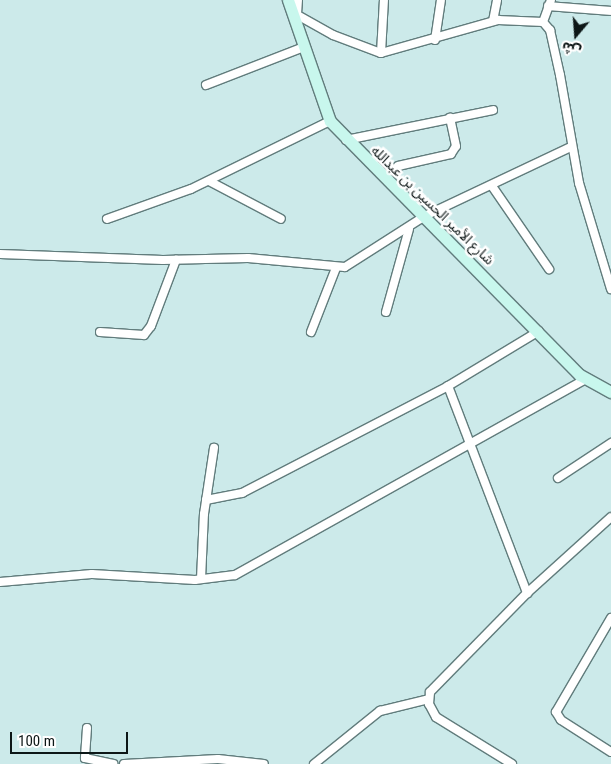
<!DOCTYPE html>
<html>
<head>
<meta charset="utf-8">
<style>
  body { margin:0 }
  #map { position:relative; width:611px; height:764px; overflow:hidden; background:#cceaea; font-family:"Roboto Condensed","Noto Sans Arabic",sans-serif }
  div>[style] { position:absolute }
  .roads { filter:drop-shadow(1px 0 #617c7c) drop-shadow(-1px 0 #617c7c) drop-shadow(0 1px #617c7c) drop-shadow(0 -1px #617c7c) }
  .street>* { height:8px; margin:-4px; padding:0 4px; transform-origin:4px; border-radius:4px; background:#fff }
  .secondary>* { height:11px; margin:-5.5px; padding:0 5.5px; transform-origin:5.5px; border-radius:5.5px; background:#c8f7ed }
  span { translate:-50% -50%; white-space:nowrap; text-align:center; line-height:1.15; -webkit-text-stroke:5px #fff; paint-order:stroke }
  .street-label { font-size:14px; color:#0d1717 }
  .north { position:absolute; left:551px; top:10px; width:50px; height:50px; -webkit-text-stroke:4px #fff; paint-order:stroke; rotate:198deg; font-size:14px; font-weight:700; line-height:20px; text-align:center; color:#0d1717 }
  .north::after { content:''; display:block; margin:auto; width:18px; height:22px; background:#0d1717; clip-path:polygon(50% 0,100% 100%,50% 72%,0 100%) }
  .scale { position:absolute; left:10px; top:732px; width:118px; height:22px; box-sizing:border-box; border:2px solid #0d1717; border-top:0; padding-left:6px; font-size:15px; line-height:18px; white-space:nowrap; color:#0d1717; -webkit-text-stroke:4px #fff; paint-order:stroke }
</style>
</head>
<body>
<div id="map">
  <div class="roads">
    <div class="street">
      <div style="left:548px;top:6px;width:63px;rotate:4.5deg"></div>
      <div style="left:292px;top:12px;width:47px;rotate:29.3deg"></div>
      <div style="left:333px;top:35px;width:51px;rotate:20.6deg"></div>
      <div style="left:381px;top:53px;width:122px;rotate:-15.8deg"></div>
      <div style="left:498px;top:20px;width:45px;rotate:2.5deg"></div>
      <div style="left:543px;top:22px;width:11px;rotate:49deg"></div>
      <div style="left:550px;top:30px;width:46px;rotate:77.5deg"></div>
      <div style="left:560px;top:75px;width:110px;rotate:80deg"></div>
      <div style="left:579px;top:183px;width:111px;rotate:73.2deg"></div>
      <div style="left:297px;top:14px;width:14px;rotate:-86deg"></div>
      <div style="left:493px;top:21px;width:21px;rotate:-79deg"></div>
      <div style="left:543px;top:22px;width:23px;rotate:-70deg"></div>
      <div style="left:435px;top:40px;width:40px;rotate:-81.5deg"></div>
      <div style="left:381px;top:53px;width:53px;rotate:-86.8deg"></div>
      <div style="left:206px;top:85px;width:105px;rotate:-21.2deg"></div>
      <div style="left:346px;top:140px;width:150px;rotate:-11.5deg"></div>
      <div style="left:398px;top:166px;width:54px;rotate:-12.8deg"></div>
      <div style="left:451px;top:154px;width:9px;rotate:-58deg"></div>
      <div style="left:456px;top:146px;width:29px;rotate:-102deg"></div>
      <div style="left:209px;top:181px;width:81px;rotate:27.8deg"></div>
      <div style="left:492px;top:186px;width:101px;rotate:55.5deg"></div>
      <div style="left:107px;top:219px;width:89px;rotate:-19.7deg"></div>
      <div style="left:191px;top:189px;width:155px;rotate:-26.1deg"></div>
      <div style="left:0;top:254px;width:163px;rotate:2.1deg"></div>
      <div style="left:163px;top:260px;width:85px;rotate:-1.3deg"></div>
      <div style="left:248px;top:258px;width:97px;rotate:5.3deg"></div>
      <div style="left:345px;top:267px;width:95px;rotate:-32.5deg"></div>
      <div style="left:425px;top:216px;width:161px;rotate:-25.3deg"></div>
      <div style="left:386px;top:312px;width:86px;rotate:-74.5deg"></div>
      <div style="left:100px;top:332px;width:44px;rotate:3.9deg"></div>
      <div style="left:144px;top:335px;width:11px;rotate:-52deg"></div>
      <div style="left:151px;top:326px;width:71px;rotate:-69.3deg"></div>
      <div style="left:311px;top:332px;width:69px;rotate:-68.7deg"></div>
      <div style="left:448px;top:386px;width:222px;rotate:69.1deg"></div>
      <div style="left:558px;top:478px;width:64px;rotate:-33.4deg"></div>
      <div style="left:206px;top:500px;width:37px;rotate:-11deg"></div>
      <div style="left:242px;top:493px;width:232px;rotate:-27.4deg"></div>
      <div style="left:448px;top:386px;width:106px;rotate:-31.1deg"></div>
      <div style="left:201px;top:579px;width:65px;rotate:-87.4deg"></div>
      <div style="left:204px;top:514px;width:67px;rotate:-81.4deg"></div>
      <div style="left:0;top:582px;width:92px;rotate:-5deg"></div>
      <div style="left:92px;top:574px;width:103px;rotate:3.3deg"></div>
      <div style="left:195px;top:580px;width:40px;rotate:-7.1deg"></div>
      <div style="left:235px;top:575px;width:400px;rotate:-29.2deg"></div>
      <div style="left:611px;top:618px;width:109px;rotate:120.3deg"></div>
      <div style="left:556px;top:712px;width:9px;rotate:58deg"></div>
      <div style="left:561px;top:720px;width:59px;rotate:32.6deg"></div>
      <div style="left:87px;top:728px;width:30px;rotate:94deg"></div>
      <div style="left:85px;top:758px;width:29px;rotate:12deg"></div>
      <div style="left:124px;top:764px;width:94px;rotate:-3deg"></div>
      <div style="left:218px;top:759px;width:46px;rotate:6.2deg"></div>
      <div style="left:314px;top:764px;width:85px;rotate:-38.8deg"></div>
      <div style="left:380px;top:711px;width:50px;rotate:-13.8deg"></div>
      <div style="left:512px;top:764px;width:89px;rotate:-148.3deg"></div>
      <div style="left:436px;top:717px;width:15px;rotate:-118deg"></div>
      <div style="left:429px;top:704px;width:12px;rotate:-85deg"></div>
      <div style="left:430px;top:692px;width:139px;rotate:-45.6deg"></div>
      <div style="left:527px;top:593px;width:113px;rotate:-42.1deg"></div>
    </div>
    <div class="secondary">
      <div style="left:288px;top:0;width:128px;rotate:70.9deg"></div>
      <div style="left:330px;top:121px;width:356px;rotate:45.5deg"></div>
      <div style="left:580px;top:375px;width:35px;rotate:29deg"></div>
    </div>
  </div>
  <div class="street-label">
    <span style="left:433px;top:205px;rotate:44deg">شارع الأمير الحسين بن عبدالله</span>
  </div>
  <div class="north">ش</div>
  <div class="scale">100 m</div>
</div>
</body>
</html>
